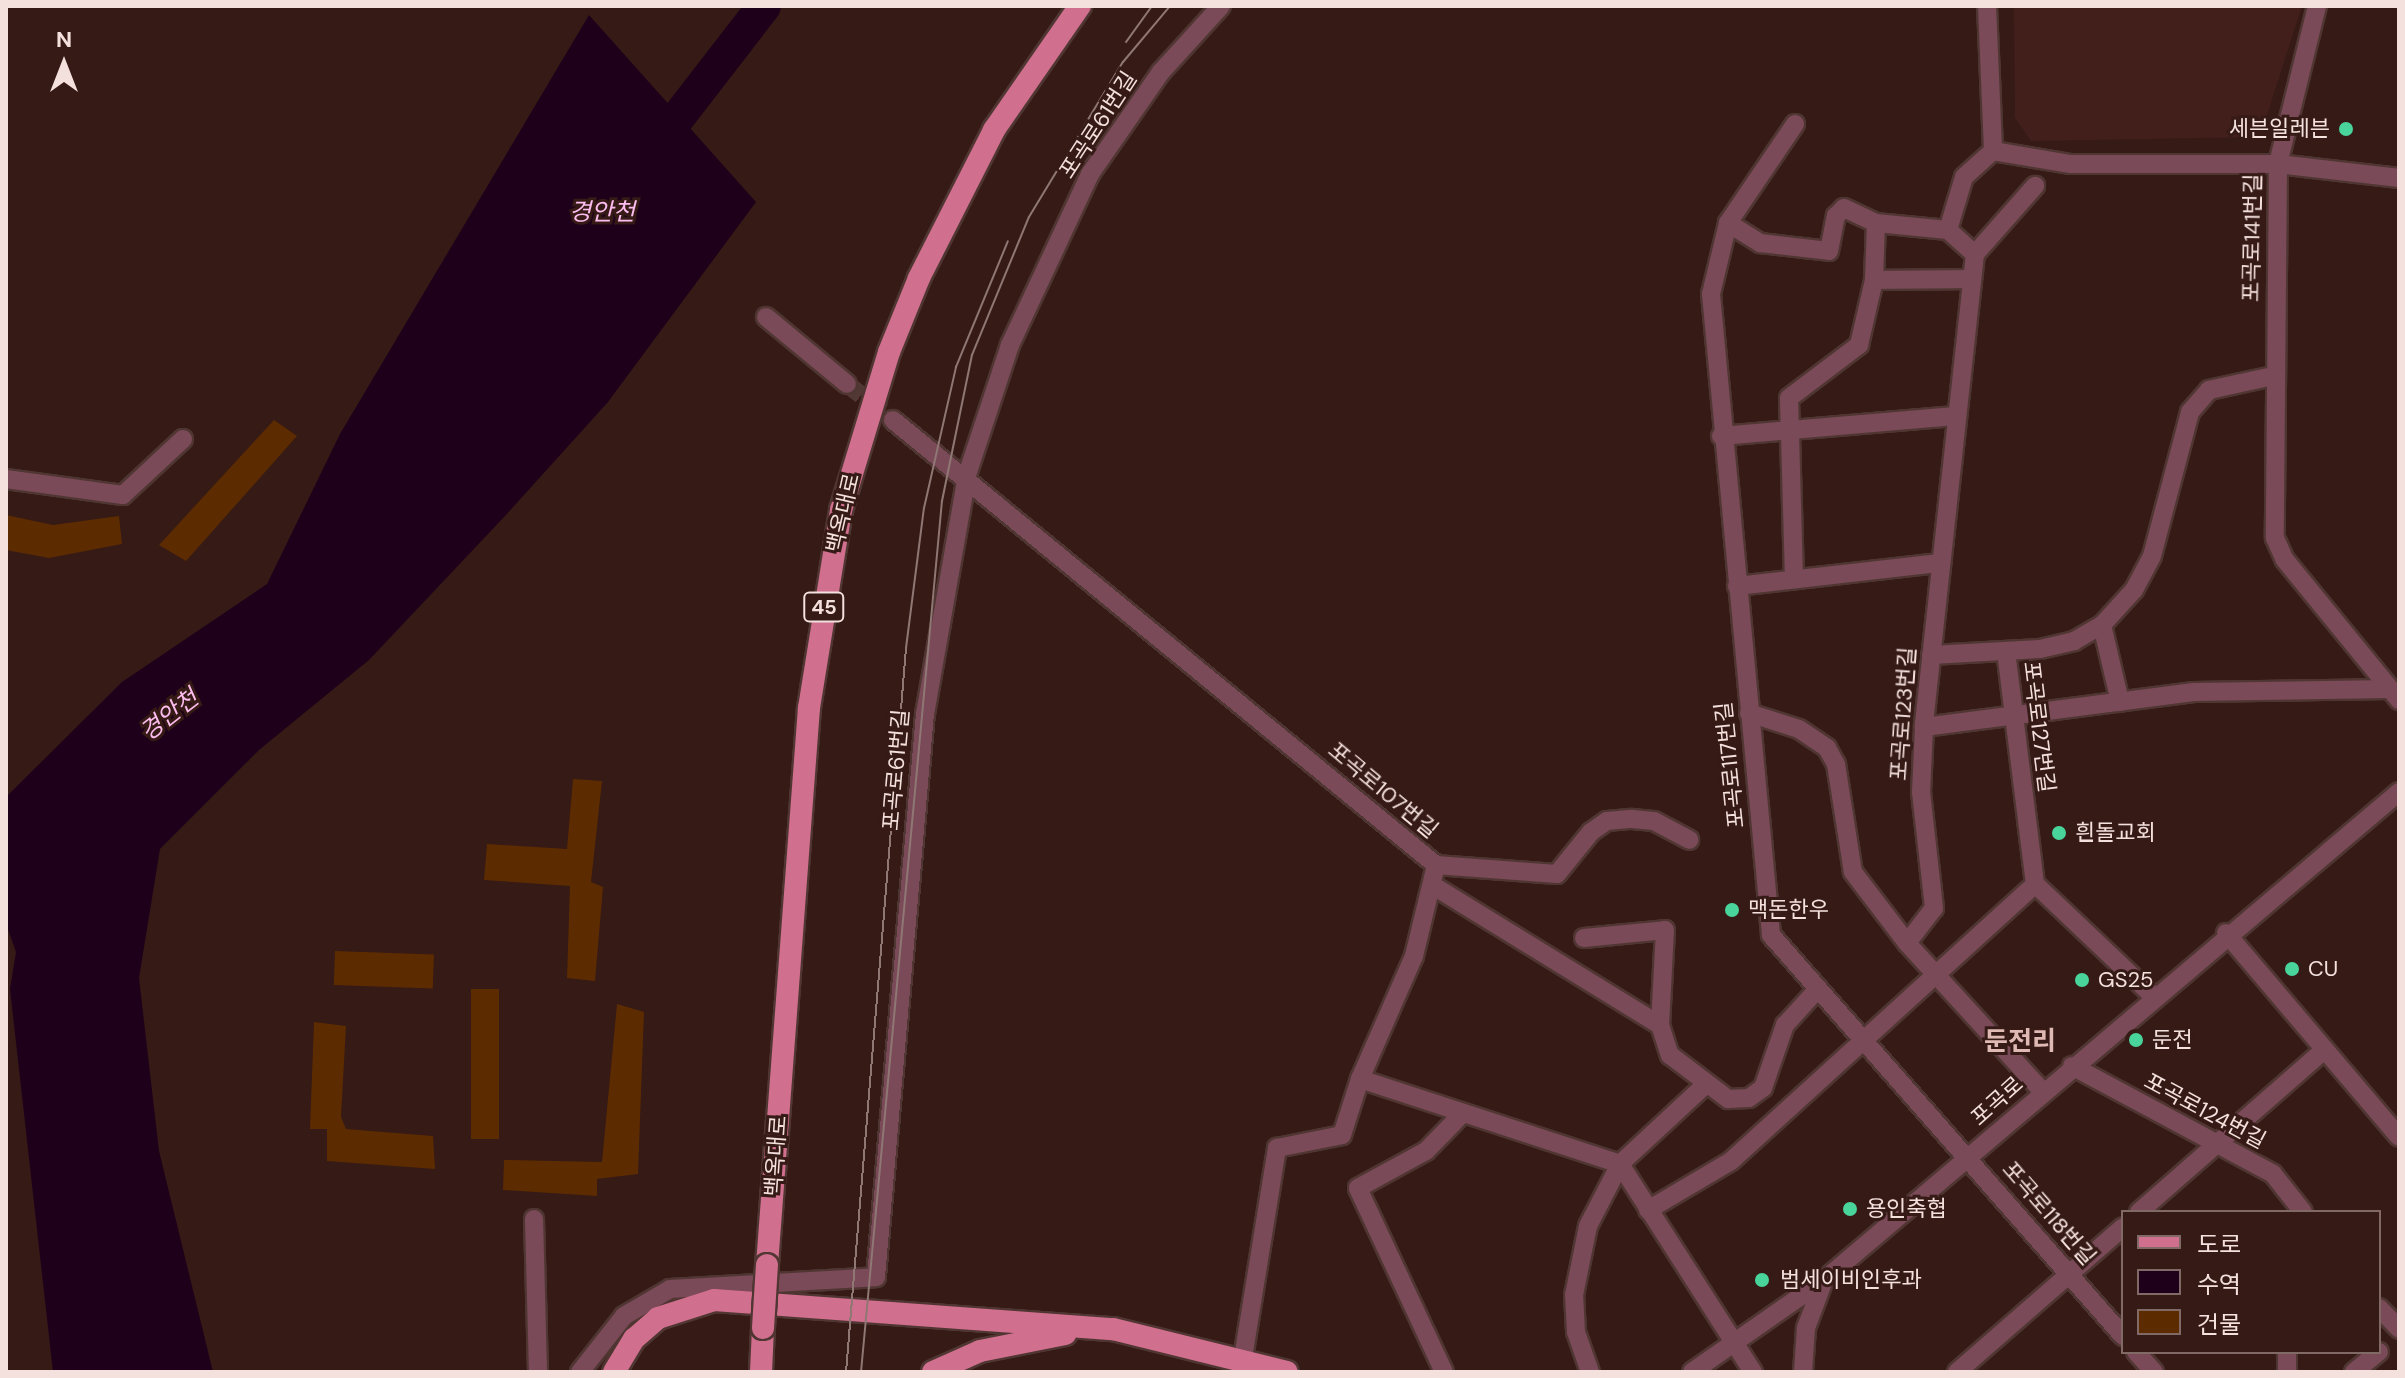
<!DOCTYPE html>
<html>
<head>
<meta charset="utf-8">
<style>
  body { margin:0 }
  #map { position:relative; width:2405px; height:1378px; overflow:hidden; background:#351a16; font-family:"DM Sans","Noto Sans KR",sans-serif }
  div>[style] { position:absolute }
  .built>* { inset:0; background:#421f1b }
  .water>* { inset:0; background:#1f001b }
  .river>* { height:34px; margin:-17px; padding:0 17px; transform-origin:17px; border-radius:17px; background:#1f001b }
  .building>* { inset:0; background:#5d2b00; transform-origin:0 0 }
  .minor-tunnel>* { height:18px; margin-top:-9px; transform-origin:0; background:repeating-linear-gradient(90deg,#523834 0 18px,transparent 0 27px) }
  .roads { filter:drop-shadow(2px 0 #503632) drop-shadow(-2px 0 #503632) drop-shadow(0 2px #503632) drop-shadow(0 -2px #503632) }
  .minor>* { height:18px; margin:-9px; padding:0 9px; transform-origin:9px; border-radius:9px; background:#7a4a58 }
  .major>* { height:22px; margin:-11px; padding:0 11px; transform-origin:11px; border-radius:11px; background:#d16f8e }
  .tram>* { height:2px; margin:-1px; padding:0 1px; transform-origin:1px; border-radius:1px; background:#8f7774 }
  .bridges { filter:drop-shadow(2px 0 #503632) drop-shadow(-2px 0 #503632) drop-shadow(0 2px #503632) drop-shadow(0 -2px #503632) }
  .major-bridge>* { height:22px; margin:-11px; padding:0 11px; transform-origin:11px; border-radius:11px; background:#d16f8e }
  .dots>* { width:22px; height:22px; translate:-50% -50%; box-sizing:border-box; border:4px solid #351a16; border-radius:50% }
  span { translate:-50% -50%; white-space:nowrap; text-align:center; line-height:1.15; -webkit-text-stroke:6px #351a16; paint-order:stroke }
  .shield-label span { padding:2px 6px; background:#351a16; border:2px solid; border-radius:6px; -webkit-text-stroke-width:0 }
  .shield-label { font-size:20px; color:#f4e0dd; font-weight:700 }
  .street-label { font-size:22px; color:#f4e0dd }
  .poi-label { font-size:22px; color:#f4e0dd }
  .right { translate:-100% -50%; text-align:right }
  .left { translate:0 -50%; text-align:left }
  .water-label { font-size:24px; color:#fcbdee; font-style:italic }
  .quarter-label { font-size:26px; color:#dfb9b3; font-weight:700 }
  .frame { position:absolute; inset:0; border:8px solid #f4e0dd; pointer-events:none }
  .legend { position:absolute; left:2121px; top:1210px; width:260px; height:144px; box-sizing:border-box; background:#351a16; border:2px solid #816966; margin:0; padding:10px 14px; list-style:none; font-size:24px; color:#f4e0dd }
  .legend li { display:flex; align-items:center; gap:16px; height:40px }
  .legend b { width:40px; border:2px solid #816966 }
  .north { position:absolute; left:24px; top:24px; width:80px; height:80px; -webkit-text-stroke:6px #351a16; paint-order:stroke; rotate:0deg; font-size:22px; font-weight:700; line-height:32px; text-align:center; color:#f4e0dd }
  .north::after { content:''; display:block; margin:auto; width:28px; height:36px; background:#f4e0dd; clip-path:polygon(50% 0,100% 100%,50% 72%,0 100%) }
</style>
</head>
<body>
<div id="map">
  <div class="built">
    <div style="clip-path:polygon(2014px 6px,2302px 6px,2260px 137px,2031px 141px,2015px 118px)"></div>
  </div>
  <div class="water">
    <div style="clip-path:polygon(589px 15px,756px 202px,608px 402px,505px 516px,369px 660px,259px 750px,160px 849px,139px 978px,159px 1151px,213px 1372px,53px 1372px,10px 989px,16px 952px,6px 924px,6px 797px,122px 682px,267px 584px,340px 434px)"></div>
  </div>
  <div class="river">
    <div style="left:652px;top:151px;width:183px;rotate:-52.3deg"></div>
  </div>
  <div class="building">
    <div style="clip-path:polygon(274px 420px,297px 436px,186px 561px,159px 545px)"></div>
    <div style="clip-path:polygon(6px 515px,53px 525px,119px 516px,122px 544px,49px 558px,6px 550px)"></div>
    <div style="clip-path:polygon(573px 779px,602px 781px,591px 882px,603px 887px,595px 981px,567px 978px,570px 886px,484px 880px,487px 844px,567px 849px)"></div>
    <div style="left:335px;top:951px;width:99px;height:34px;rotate:2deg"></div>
    <div style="left:471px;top:989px;width:28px;height:150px"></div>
    <div style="clip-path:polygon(617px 1004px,644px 1012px,638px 1174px,597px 1179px,597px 1196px,503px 1190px,504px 1160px,602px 1162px)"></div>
    <div style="clip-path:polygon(314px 1022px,346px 1026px,341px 1117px,346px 1129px,433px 1136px,435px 1169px,327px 1161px,327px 1129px,310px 1129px)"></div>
  </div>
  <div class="minor-tunnel">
    <div style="left:847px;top:384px;width:58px;rotate:38deg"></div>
  </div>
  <div class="roads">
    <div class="minor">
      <div style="left:1987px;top:6px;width:145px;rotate:87.6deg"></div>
      <div style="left:1993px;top:151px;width:79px;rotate:9.5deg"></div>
      <div style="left:2071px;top:164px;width:207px"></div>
      <div style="left:2278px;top:164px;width:374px;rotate:90.5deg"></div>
      <div style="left:2275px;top:538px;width:24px;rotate:66deg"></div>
      <div style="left:2285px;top:560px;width:181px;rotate:50.8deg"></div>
      <div style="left:2317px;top:6px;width:163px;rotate:103.9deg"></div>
      <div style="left:2278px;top:164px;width:122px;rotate:6.6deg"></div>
      <div style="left:1795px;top:124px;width:120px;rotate:124.1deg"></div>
      <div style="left:1728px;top:223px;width:73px;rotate:103.5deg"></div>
      <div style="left:1711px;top:294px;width:644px;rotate:84.65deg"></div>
      <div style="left:1771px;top:935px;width:534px;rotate:48.72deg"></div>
      <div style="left:1728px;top:223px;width:38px;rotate:32deg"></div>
      <div style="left:1760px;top:243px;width:69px;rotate:6.6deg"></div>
      <div style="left:1829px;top:251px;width:36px;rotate:-79deg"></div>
      <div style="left:1836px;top:216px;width:11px;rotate:-45deg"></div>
      <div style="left:1844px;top:208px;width:35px;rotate:25deg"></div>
      <div style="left:1876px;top:223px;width:72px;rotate:5.6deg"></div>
      <div style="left:1948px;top:230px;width:36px;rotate:42deg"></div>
      <div style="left:1975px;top:254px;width:476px;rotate:96.2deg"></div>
      <div style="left:1924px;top:727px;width:65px;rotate:92.6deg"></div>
      <div style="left:1921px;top:792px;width:117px;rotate:83.6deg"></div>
      <div style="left:1934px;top:908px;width:44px;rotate:127.6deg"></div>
      <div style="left:1907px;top:943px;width:202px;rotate:47.6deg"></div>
      <div style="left:1948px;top:230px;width:55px;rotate:-73.2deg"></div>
      <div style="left:1964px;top:177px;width:39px;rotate:-42deg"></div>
      <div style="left:1975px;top:254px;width:91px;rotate:-48.6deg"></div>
      <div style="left:1874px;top:280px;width:97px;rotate:-0.6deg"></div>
      <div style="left:766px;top:317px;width:105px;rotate:39.6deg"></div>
      <div style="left:893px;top:420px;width:702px;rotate:39.34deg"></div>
      <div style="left:1436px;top:865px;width:94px;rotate:103.6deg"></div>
      <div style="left:1414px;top:956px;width:134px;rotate:113.7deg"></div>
      <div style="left:1360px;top:1079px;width:274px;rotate:18.1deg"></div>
      <div style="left:1620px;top:1164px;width:247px;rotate:57.4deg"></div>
      <div style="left:1721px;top:436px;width:232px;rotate:-4.9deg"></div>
      <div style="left:6px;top:479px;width:118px;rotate:7.8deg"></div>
      <div style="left:123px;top:495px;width:82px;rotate:-43deg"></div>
      <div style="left:1794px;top:578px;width:180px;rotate:-91.6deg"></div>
      <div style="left:1789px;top:398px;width:88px;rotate:-37.1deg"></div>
      <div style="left:1859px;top:345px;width:67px;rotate:-77deg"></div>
      <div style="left:1874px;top:280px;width:57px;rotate:-88deg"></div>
      <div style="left:1737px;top:586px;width:204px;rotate:-6.5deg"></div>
      <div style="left:2102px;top:625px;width:79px;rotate:76.8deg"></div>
      <div style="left:2006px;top:651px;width:235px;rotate:82.9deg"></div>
      <div style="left:2035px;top:884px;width:164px;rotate:43.5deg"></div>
      <div style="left:1931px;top:655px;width:109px;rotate:-3.2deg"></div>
      <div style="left:2040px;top:649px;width:35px;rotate:-13deg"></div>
      <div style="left:2074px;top:641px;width:32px;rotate:-30deg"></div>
      <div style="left:2102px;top:625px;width:47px;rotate:-47.6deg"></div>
      <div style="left:2134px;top:590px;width:38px;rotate:-62deg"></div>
      <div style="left:2152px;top:556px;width:149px;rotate:-75.2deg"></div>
      <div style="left:2190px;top:412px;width:29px;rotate:-49deg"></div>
      <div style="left:2209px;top:390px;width:66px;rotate:-12.3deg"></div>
      <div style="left:1749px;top:713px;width:52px;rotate:17.7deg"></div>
      <div style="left:1799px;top:729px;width:34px;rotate:34deg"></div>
      <div style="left:1827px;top:748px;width:18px;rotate:61deg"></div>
      <div style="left:1836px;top:764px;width:109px;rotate:81.1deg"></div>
      <div style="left:1853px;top:872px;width:89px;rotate:52.7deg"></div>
      <div style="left:1924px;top:727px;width:272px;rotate:-7.4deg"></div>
      <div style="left:2194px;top:692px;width:196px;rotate:-0.9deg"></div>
      <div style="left:1436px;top:865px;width:121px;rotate:4.3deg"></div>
      <div style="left:1557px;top:874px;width:54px;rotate:-51deg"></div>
      <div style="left:1591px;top:832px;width:19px;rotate:-35deg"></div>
      <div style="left:1607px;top:821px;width:25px;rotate:-5deg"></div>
      <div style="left:1632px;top:819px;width:22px;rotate:5deg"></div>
      <div style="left:1654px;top:821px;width:40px;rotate:28deg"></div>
      <div style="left:1432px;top:885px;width:268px;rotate:31.6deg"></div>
      <div style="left:2226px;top:933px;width:267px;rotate:49.7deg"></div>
      <div style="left:1584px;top:938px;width:81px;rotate:-5.6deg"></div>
      <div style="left:1665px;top:930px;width:95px;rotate:93deg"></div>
      <div style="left:1660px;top:1025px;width:32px;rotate:72deg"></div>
      <div style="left:1670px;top:1055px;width:73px;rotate:37.2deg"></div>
      <div style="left:1728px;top:1099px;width:21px;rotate:-3deg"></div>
      <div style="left:1749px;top:1098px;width:17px;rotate:-36deg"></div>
      <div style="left:1763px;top:1088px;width:67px;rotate:-70.8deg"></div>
      <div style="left:1785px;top:1025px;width:47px;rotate:-47.6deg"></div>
      <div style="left:2072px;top:1066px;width:228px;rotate:28.2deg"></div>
      <div style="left:2273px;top:1174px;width:48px;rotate:51.7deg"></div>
      <div style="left:1648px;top:1210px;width:96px;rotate:-30.6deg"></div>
      <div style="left:1731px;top:1161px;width:411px;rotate:-42.3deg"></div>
      <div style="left:2139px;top:1212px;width:244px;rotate:-41.2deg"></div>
      <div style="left:534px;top:1219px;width:153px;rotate:88.5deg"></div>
      <div style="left:2379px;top:1308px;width:29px;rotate:46deg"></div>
      <div style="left:2136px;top:1352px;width:27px;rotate:48deg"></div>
      <div style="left:2287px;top:1352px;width:20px;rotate:90deg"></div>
      <div style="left:1243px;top:1358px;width:213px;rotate:-80.8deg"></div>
      <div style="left:1277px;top:1148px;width:66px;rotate:-11.3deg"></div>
      <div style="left:1342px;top:1135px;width:59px;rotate:-72.2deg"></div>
      <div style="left:580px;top:1372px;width:71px;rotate:-51.8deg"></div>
      <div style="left:624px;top:1316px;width:53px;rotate:-30.4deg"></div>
      <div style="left:670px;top:1289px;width:206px;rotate:-3.3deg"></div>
      <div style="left:876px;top:1277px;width:565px;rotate:-85.03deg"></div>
      <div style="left:925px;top:714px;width:243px;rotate:-80deg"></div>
      <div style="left:967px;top:475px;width:137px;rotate:-71.7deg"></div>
      <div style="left:1010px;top:345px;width:189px;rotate:-64.9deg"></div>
      <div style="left:1090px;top:174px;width:124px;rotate:-55.2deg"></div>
      <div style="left:1161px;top:72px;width:89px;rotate:-47.7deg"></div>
      <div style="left:1444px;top:1372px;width:203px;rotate:-115.1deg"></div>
      <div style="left:1358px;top:1188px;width:77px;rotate:-28.6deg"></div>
      <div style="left:1426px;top:1151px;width:53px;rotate:-45.8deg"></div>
      <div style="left:1590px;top:1372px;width:42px;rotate:-109.3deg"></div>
      <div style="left:1576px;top:1332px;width:37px;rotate:-93deg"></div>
      <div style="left:1574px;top:1295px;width:70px;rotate:-78.5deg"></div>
      <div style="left:1588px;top:1226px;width:70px;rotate:-62.7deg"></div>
      <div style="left:1620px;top:1164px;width:117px;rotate:-42.9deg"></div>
      <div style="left:1692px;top:1372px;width:161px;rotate:-34.9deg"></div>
      <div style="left:1824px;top:1280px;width:754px;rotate:-40.32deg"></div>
      <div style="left:1803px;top:1372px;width:44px;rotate:-86.1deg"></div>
      <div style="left:1806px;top:1328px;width:51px;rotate:-69.4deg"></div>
      <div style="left:1957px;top:1372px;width:220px;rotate:-41.1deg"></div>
      <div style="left:2354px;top:1372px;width:32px;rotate:-39deg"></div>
    </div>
    <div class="major">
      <div style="left:767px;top:1265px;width:559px;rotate:-85.69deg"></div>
      <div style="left:809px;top:708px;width:201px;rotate:-80.8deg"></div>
      <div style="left:841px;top:510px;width:165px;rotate:-73.1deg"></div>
      <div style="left:889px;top:352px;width:80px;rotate:-67.9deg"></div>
      <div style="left:919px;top:278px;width:166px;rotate:-63.1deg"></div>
      <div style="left:994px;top:130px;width:151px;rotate:-55.3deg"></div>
      <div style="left:614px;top:1372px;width:39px;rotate:-59deg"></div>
      <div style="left:634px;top:1339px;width:32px;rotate:-41deg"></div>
      <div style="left:658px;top:1318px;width:59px;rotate:-17.8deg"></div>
      <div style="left:714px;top:1300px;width:400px;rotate:4.2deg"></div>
      <div style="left:1113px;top:1329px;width:179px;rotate:13.9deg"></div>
      <div style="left:761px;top:1372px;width:44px;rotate:-87.4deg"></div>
      <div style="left:933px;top:1372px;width:51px;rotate:-24.1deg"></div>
      <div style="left:980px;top:1351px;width:87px;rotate:-11.3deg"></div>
    </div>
  </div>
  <div class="tram">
    <div style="left:1126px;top:42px;width:44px;rotate:-54.2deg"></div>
    <div style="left:846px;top:1372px;width:726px;rotate:-85.26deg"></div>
    <div style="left:906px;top:648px;width:141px;rotate:-82.7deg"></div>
    <div style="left:924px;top:508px;width:145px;rotate:-77.2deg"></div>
    <div style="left:956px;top:367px;width:136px;rotate:-67.6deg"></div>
    <div style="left:861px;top:1372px;width:875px;rotate:-84.69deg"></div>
    <div style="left:942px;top:501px;width:149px;rotate:-78.4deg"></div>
    <div style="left:972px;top:355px;width:149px;rotate:-67.6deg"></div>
    <div style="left:1029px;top:217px;width:181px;rotate:-58.8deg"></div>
    <div style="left:1123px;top:62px;width:73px;rotate:-50deg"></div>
  </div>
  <div class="bridges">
    <div class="major-bridge">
      <div style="left:763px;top:1328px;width:63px;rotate:-86.4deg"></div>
    </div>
  </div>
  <div class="dots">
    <div style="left:2346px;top:129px;background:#49d49c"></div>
    <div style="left:2059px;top:833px;background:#49d49c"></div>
    <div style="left:1732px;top:910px;background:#49d49c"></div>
    <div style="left:2292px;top:969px;background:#49d49c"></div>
    <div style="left:2082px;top:980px;background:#49d49c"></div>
    <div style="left:2136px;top:1040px;background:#49d49c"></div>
    <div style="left:1850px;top:1209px;background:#49d49c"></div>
    <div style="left:1762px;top:1280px;background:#49d49c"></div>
  </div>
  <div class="shield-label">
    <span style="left:824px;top:607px">45</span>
  </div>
  <div class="street-label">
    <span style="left:1098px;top:125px;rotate:-57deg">포곡로61번길</span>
    <span style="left:2252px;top:238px;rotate:-89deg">포곡로141번길</span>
    <span style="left:843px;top:513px;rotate:-77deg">백옥대로</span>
    <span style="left:1903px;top:714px;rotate:-86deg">포곡로123번길</span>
    <span style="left:2039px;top:727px;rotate:83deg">포곡로127번길</span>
    <span style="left:1730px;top:765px;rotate:-96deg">포곡로117번길</span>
    <span style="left:896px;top:770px;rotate:-85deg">포곡로61번길</span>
    <span style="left:1383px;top:790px;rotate:40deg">포곡로107번길</span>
    <span style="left:1997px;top:1101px;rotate:-42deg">포곡로</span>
    <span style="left:2205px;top:1111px;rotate:28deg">포곡로124번길</span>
    <span style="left:776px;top:1156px;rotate:-86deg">백옥대로</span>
    <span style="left:2049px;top:1213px;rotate:49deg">포곡로118번길</span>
  </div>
  <div class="poi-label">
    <span class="right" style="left:2330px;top:129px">세븐일레븐</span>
    <span class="left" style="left:2075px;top:833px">흰돌교회</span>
    <span class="left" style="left:1748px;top:910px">맥돈한우</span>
    <span class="left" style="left:2308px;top:969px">CU</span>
    <span class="left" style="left:2098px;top:980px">GS25</span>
    <span class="left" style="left:2152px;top:1040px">둔전</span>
    <span class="left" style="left:1866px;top:1209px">용인축협</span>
    <span class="left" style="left:1780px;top:1280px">범세이비인후과</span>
  </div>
  <div class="water-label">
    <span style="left:602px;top:212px">경안천</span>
    <span style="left:169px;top:715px;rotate:-38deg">경안천</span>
  </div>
  <div class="quarter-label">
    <span style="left:2020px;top:1042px">둔전리</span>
  </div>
  <div class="frame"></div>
  <ul class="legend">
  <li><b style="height:10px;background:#d16f8e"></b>도로</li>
  <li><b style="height:22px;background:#1f001b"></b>수역</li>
  <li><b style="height:22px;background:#5d2b00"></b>건물</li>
  </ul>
  <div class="north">N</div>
</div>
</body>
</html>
